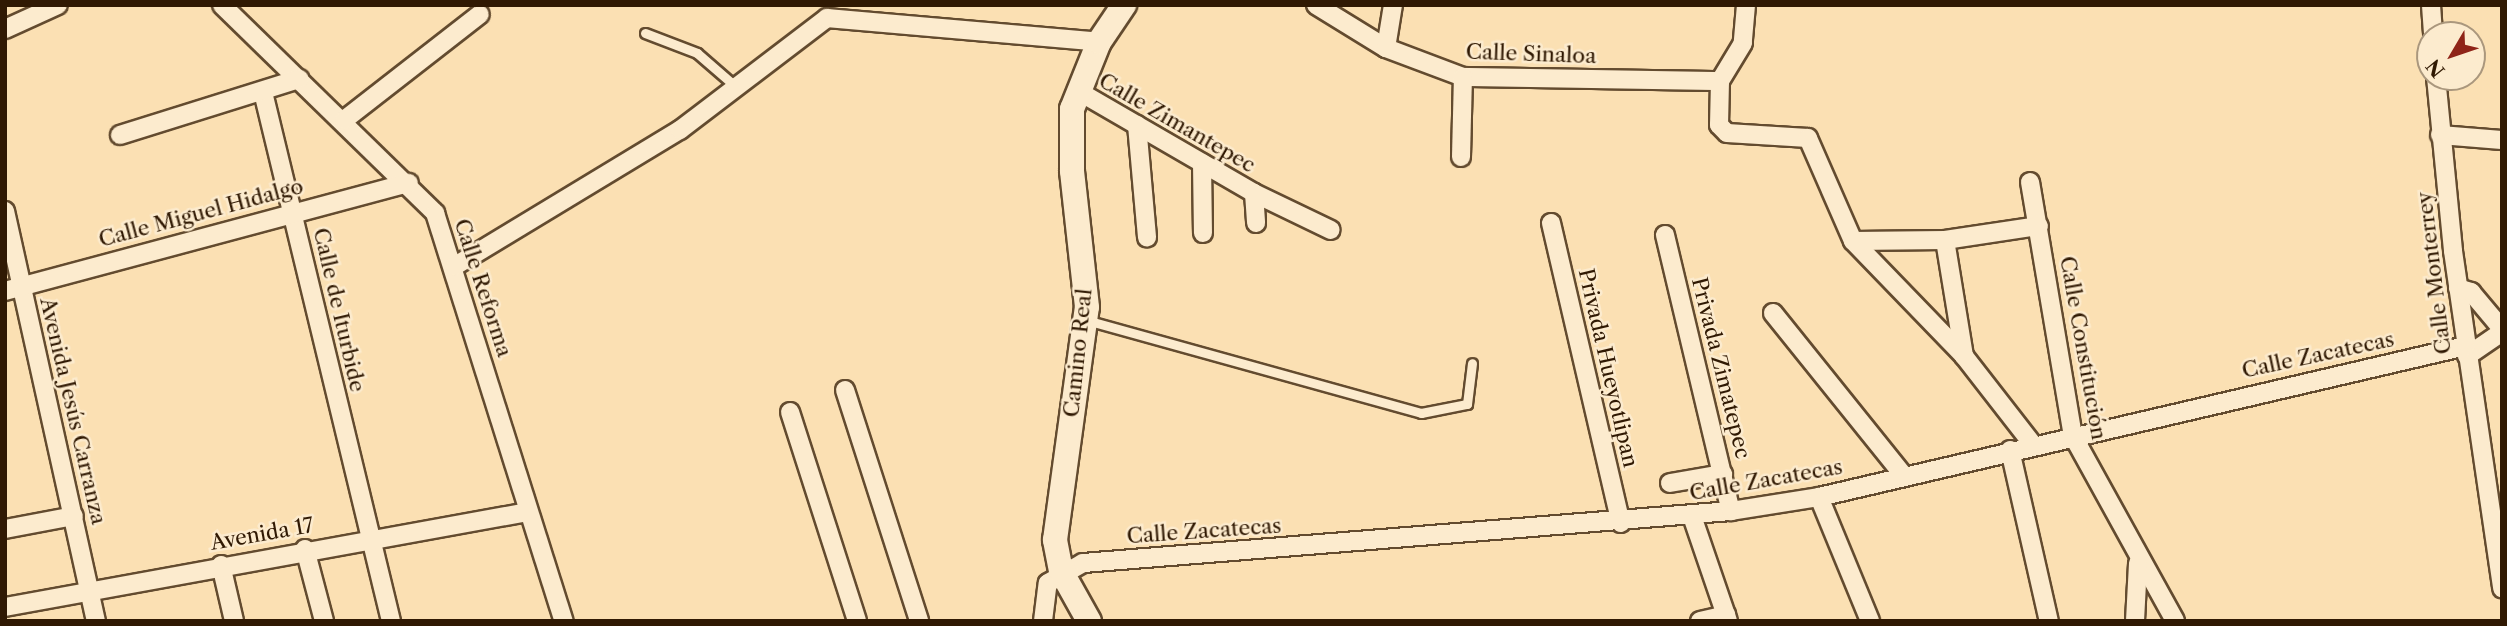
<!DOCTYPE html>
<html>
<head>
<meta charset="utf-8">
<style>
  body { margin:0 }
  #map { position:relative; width:2507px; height:626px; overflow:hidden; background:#fbe0b3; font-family:"Libre Caslon Text",serif }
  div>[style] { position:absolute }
  .roads { filter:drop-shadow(2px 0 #634b2f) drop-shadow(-2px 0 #634b2f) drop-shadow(0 2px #634b2f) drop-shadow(0 -2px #634b2f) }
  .lane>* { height:9px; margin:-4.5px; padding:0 4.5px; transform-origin:4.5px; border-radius:4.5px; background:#fcebce }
  .street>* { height:18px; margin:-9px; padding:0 9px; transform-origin:9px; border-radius:9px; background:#fcebce }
  .secondary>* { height:24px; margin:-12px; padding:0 12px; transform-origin:12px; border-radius:12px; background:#fcebce }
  span { translate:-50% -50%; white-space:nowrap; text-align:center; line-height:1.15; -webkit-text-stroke:5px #fcebce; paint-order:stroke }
  .street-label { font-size:21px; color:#301903 }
  .frame { position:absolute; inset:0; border:7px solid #301903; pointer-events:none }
  .north { position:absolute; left:2416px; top:21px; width:70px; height:70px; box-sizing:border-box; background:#fcebce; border:2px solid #aa977d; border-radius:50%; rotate:231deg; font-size:19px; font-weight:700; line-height:28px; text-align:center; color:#301903 }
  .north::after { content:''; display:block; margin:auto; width:24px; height:32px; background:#8f2418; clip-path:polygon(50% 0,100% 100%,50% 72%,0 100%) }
</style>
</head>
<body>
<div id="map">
  <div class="roads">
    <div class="lane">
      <div style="left:645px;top:33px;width:56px;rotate:21deg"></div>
      <div style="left:697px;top:53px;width:49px;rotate:40.9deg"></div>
      <div style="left:1086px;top:320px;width:348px;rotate:15.5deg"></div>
      <div style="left:1421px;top:413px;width:47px;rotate:-11.1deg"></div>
      <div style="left:1467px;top:404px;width:41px;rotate:-83deg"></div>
    </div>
    <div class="street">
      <div style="left:222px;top:5px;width:298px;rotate:44.3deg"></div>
      <div style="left:435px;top:213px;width:428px;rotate:72.5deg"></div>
      <div style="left:1316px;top:5px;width:82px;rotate:31.6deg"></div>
      <div style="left:1386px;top:48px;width:82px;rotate:20.6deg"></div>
      <div style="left:1463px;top:77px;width:257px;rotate:0.9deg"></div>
      <div style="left:1746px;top:5px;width:38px;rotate:95deg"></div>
      <div style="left:1743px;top:43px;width:44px;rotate:121.2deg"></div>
      <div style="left:1720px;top:81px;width:44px;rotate:91.3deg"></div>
      <div style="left:1719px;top:125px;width:11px;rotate:45deg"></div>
      <div style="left:1727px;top:133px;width:81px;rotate:3.5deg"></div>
      <div style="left:1808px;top:138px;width:112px;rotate:66.4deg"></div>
      <div style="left:1853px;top:241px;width:160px;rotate:46deg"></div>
      <div style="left:1964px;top:356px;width:114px;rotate:52.1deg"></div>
      <div style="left:2431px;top:5px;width:30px;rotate:86deg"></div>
      <div style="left:5px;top:29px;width:58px;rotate:-24.4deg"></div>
      <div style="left:1386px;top:48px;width:44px;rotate:-80.8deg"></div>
      <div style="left:2436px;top:77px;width:175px;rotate:84.4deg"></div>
      <div style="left:2453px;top:251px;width:341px;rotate:81.7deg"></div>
      <div style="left:1078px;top:91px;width:203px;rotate:30.1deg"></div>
      <div style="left:1254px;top:193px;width:85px;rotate:25.7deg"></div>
      <div style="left:263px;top:92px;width:544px;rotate:76.4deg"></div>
      <div style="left:344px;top:120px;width:172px;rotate:-37.9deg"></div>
      <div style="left:1137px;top:125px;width:113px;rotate:84.9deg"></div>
      <div style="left:120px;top:135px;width:188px;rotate:-17.4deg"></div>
      <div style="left:2440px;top:135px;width:62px;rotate:4.6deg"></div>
      <div style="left:1461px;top:157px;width:80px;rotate:-88.6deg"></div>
      <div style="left:1202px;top:163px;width:70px;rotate:89.2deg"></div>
      <div style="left:2030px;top:182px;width:258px;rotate:80.4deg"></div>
      <div style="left:2073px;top:436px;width:211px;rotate:61.1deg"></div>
      <div style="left:1254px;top:193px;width:30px;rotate:86deg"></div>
      <div style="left:5px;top:211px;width:420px;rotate:77.5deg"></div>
      <div style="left:1551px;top:223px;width:308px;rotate:76.9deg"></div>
      <div style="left:1665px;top:235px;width:284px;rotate:76.6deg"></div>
      <div style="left:1945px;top:240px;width:118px;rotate:80.7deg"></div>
      <div style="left:1853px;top:241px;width:92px;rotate:-0.6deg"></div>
      <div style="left:1945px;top:240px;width:95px;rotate:-8.5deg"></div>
      <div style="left:455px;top:266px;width:263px;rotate:-31.2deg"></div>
      <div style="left:680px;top:130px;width:185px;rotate:-37.3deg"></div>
      <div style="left:827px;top:18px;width:273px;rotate:5deg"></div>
      <div style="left:2458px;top:288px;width:14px;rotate:17deg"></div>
      <div style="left:2471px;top:292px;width:48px;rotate:50deg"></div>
      <div style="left:5px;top:291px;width:418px;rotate:-15deg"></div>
      <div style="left:1773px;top:313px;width:209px;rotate:51.2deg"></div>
      <div style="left:2467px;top:356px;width:42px;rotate:-34.4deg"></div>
      <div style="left:845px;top:390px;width:243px;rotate:72.2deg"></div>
      <div style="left:790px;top:412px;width:219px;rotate:72.2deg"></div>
      <div style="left:2010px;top:450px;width:175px;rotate:77.2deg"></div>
      <div style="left:1670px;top:483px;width:54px;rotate:-9.6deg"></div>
      <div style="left:1819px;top:497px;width:134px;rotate:67.6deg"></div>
      <div style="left:1692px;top:516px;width:111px;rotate:71.1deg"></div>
      <div style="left:5px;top:529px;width:70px;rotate:-10.7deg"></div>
      <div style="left:305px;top:549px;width:74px;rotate:75.2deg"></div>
      <div style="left:221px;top:565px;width:57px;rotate:76.9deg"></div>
      <div style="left:5px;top:607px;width:532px;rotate:-10.3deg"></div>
      <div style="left:1043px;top:621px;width:38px;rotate:-83deg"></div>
      <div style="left:1048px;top:583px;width:40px;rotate:-29.7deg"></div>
      <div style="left:1083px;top:563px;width:650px;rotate:-4.59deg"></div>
      <div style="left:1731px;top:511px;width:89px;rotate:-9deg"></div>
      <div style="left:1819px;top:497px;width:664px;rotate:-13.14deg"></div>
      <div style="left:1700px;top:621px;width:27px;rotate:-13deg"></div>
      <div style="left:2135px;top:621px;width:58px;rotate:-87deg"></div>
    </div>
    <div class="secondary">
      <div style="left:1089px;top:621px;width:57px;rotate:-119.2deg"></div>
      <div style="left:1061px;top:571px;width:32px;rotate:-101deg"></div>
      <div style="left:1055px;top:540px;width:235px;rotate:-82.2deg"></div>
      <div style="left:1087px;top:307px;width:137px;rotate:-96.3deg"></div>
      <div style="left:1072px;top:171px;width:62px;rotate:-90deg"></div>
      <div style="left:1072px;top:109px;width:72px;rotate:-68.1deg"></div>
      <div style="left:1099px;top:42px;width:45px;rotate:-56deg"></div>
    </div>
  </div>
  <div class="street-label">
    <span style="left:1531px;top:54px;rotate:2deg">Calle Sinaloa</span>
    <span style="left:1177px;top:123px;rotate:30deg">Calle Zimantepec</span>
    <span style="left:201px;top:213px;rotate:-15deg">Calle Miguel Hidalgo</span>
    <span style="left:2434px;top:273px;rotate:-97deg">Calle Monterrey</span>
    <span style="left:483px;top:288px;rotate:72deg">Calle Reforma</span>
    <span style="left:339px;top:310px;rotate:77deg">Calle de Iturbide</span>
    <span style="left:2083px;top:348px;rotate:80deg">Calle Constitución</span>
    <span style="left:1078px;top:353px;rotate:-84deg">Camino Real</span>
    <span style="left:2318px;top:355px;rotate:-12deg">Calle Zacatecas</span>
    <span style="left:1608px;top:368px;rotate:77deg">Privada Hueyotlipan</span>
    <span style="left:1721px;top:368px;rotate:76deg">Privada Zimatepec</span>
    <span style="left:73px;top:411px;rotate:77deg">Avenida Jesús Carranza</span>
    <span style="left:1766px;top:480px;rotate:-10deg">Calle Zacatecas</span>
    <span style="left:1204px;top:531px;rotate:-4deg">Calle Zacatecas</span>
    <span style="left:262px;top:534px;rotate:-10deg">Avenida 17</span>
  </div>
  <div class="frame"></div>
  <div class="north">N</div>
</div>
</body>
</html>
